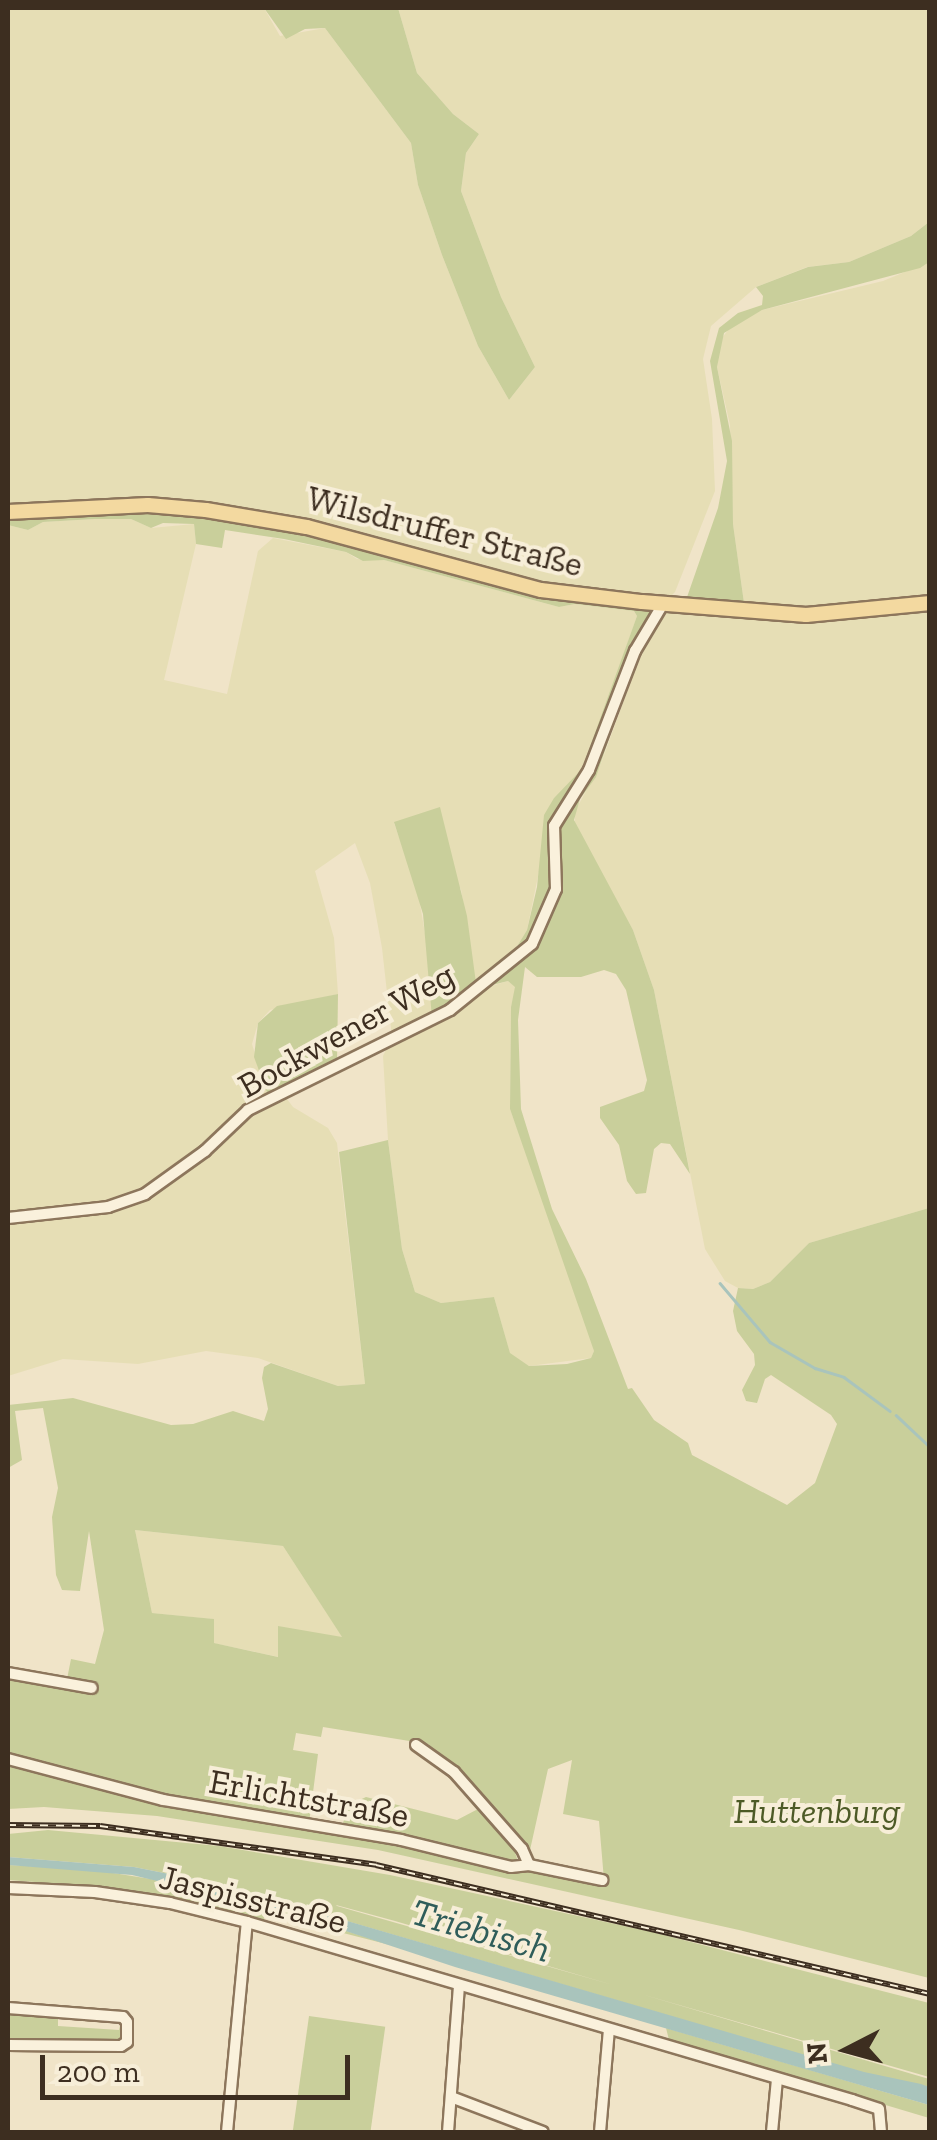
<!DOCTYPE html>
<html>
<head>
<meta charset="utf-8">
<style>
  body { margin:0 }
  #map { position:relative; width:937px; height:2140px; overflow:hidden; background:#f0e4c8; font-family:"Zilla Slab",serif }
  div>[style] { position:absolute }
  .farmland>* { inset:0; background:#e6deb5 }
  .green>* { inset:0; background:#c9cf9b; transform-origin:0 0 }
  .water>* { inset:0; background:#a9c4bc }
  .stream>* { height:2.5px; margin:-1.25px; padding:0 1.25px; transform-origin:1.25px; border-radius:1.25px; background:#a9c4bc }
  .roads { filter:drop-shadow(2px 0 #8d765c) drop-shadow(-2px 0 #8d765c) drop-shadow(0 2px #8d765c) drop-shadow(0 -2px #8d765c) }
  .minor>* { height:10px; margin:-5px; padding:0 5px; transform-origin:5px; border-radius:5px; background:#faf1dc }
  .major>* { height:14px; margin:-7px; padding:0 7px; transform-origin:7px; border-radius:7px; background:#f3d9a0 }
  .rail>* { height:6px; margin-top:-3px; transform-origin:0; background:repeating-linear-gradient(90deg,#f7eed8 0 8px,#3d2e20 0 16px); box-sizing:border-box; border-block:2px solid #3d2e20 }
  span { translate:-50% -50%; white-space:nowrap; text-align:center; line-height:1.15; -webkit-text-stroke:8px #f7eed8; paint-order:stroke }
  .street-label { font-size:35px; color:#3d2e20 }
  .park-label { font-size:35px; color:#4d5a26; font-style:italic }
  .water-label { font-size:38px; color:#2f5d5a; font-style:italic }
  .frame { position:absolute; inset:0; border:10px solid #3d2e20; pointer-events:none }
  .north { position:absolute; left:797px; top:2000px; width:100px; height:100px; -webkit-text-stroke:8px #f7eed8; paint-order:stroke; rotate:264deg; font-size:28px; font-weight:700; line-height:40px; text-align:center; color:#3d2e20 }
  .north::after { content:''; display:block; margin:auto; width:35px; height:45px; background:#3d2e20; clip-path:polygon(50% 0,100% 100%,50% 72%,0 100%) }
  .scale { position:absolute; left:40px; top:2055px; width:310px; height:45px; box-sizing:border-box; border:5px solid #3d2e20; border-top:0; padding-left:12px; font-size:30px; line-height:35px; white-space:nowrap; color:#3d2e20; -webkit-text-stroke:8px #f7eed8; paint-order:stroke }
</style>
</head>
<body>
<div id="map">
  <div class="farmland">
    <div style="clip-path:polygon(8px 8px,264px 8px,280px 36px,325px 28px,411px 143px,418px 185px,442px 255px,478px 346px,509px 400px,535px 367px,501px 297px,461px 191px,466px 153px,479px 134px,453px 114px,417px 73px,398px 8px,929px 8px,929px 222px,911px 236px,849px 262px,807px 267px,756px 287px,711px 326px,703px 359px,712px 419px,715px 491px,675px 592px,663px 604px,577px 596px,307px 527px,8px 512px)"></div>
    <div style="clip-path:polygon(929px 262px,929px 596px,838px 607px,744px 603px,733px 524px,730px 425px,717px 367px,719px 342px,731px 326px,762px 310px,883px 281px)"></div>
    <div style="clip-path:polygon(95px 519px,131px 519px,151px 528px,194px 524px,196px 544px,164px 680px,227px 694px,258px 551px,273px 538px,346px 552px,357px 559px,384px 560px,559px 607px,575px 604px,634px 611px,637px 616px,591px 748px,577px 777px,554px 798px,527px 930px,513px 953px,475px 983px,461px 889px,394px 823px,418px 892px,429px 958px,475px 991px,508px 981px,516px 987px,511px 1007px,510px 1109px,588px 1323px,594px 1351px,591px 1358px,529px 1366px,510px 1354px,494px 1297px,441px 1303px,415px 1292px,402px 1249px,388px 1140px,383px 1056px,392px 1037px,382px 948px,370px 883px,355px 843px,315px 871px,334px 938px,338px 994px,270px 1010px,258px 1023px,252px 1044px,268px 1097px,281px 1091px,293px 1107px,328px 1128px,337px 1143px,365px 1384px,338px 1386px,258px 1358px,206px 1351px,138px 1364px,63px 1359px,8px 1376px,8px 525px,28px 530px,43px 522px)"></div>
    <div style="clip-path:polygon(929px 603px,929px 1208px,809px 1243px,770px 1282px,753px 1289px,738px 1288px,725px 1281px,705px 1249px,654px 990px,633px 930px,575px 827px,575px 811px,600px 766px,647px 637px,672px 605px,757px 612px)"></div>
    <div style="clip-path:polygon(135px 1530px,283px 1546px,343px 1638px,278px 1627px,279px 1657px,213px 1643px,213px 1619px,152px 1613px)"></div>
  </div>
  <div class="green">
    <div style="clip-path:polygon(264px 8px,398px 8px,417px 73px,453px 114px,479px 134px,466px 153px,461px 191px,501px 297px,535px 367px,509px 400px,478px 346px,442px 255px,418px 185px,411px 143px,325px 28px,305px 29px,286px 39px)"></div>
    <div style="clip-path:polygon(929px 222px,929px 262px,920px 268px,762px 310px,724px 333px,717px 367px,732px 441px,733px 524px,744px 603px,686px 600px,718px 508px,727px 461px,710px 361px,719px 328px,738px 313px,762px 305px,763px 296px,756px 287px,808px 267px,849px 262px,911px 236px)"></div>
    <div style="clip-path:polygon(evenodd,99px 507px,253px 517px,498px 580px,672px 605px,647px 637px,633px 668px,596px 777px,580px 799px,574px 820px,633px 930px,654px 990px,690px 1174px,670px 1144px,661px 1143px,654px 1149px,646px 1193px,636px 1194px,627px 1181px,619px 1145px,600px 1118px,600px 1107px,644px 1091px,647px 1080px,626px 990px,616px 974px,604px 970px,581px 977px,537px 977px,525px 967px,518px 1020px,521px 1109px,552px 1209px,586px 1279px,628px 1389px,632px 1388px,654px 1420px,688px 1443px,692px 1455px,787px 1505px,815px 1483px,837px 1424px,831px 1415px,771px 1375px,765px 1379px,757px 1403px,746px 1401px,742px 1390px,755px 1365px,754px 1354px,737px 1331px,733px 1311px,738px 1288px,753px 1289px,770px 1282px,809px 1243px,929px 1208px,929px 1978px,739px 1930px,378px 1850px,157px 1816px,44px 1807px,8px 1809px,8px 1670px,67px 1679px,71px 1659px,95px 1664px,104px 1630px,89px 1531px,80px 1591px,62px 1590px,56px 1575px,52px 1517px,58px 1488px,43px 1408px,15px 1411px,22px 1460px,8px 1468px,8px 1405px,73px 1398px,171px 1425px,193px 1424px,233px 1411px,264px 1421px,268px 1409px,262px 1378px,264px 1367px,271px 1363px,338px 1386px,365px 1384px,339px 1152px,388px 1140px,402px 1249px,415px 1292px,441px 1303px,494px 1297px,510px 1353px,529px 1366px,567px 1364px,591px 1358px,594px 1351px,510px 1109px,511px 1007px,515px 987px,508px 981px,492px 985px,432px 1018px,423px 914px,394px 822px,440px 807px,467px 916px,476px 983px,513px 953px,527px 930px,537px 887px,544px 815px,554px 798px,582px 769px,637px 616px,634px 611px,575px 604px,559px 607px,384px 560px,363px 561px,346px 552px,284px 539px,225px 530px,222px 548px,196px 544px,194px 524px,163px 523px,151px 528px,131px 519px,95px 519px,43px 522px,28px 530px,8px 525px,8px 512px,99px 507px,135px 1530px,283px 1546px,342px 1637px,278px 1626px,278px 1657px,214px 1643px,214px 1619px,152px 1613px,135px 1530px,99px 507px,323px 1727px,428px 1744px,530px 1850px,548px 1769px,572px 1760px,563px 1814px,599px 1821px,604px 1880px,529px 1865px,511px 1870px,427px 1845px,518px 1862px,513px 1845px,478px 1809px,457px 1820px,366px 1797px,349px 1805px,341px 1829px,309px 1823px,318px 1754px,293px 1750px,296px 1733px,321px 1737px,323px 1727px)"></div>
    <div style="clip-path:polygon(338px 994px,337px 1064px,269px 1098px,254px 1057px,258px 1023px,277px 1006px)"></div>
    <div style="clip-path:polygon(evenodd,48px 1830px,219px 1846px,390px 1875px,652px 1932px,929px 2003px,929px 2077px,641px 1994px,929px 2079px,929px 2087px,864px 2073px,224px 1885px,134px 1867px,8px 1857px,8px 1834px,48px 1830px,336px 1905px,395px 1921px,613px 1985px,337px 1906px,336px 1905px)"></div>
    <div style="clip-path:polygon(8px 1865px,88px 1869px,176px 1883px,288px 1912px,390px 1945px,265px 1913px,264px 1920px,116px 1888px,8px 1880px)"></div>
    <div style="clip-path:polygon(8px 2013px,58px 2017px,58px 2026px,119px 2030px,121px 2021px,122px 2042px,8px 2043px)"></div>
    <div style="left:309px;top:2016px;width:77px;height:117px;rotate:8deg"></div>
    <div style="clip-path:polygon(666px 2028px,929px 2105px,929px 2118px,669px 2040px)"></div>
  </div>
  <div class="water">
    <div style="clip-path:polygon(8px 1857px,134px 1867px,224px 1885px,864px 2072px,921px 2084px,929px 2087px,929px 2105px,455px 1967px,288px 1912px,132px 1875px,8px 1865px)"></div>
  </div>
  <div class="stream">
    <div style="left:720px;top:1283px;width:77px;rotate:49.7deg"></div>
    <div style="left:770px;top:1342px;width:52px;rotate:30deg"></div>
    <div style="left:815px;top:1368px;width:30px;rotate:17deg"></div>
    <div style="left:844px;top:1377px;width:57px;rotate:36.5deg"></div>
    <div style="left:896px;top:1415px;width:47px;rotate:43.3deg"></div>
  </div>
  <div class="roads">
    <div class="minor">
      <div style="left:8px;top:1218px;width:101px;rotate:-6.3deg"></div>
      <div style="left:108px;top:1207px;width:39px;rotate:-19deg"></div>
      <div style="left:145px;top:1194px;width:74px;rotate:-35.6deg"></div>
      <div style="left:205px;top:1151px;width:59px;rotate:-43.6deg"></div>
      <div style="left:248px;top:1110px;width:225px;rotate:-26.3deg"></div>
      <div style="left:450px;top:1010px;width:105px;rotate:-38.8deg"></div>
      <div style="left:532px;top:944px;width:60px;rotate:-66.4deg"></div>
      <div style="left:556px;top:889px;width:63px;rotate:-91.8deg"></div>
      <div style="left:554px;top:826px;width:66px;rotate:-58deg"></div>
      <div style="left:589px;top:770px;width:128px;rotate:-68.9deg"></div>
      <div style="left:635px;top:651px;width:55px;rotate:-59.2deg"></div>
      <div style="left:8px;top:1673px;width:85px;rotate:10.1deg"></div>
      <div style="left:416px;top:1745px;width:47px;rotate:35.4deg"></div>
      <div style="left:454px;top:1772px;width:103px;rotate:48.6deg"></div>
      <div style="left:522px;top:1849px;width:17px;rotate:66deg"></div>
      <div style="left:8px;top:1759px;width:160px;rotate:14.8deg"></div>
      <div style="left:163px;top:1800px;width:241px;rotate:9.5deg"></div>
      <div style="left:401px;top:1840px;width:113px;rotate:13.8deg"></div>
      <div style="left:511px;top:1867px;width:18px;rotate:-6deg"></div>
      <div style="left:529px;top:1865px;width:75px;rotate:11.6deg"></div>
      <div style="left:8px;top:1888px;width:87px;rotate:2.6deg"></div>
      <div style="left:95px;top:1892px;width:76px;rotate:8.3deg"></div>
      <div style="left:170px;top:1903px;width:79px;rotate:13.9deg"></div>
      <div style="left:247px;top:1922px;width:631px;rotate:16.39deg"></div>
      <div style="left:852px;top:2100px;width:28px;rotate:18deg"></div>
      <div style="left:879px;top:2109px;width:23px;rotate:85deg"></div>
      <div style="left:8px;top:2008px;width:115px;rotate:4.5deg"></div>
      <div style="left:123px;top:2017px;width:6px;rotate:51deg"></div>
      <div style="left:127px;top:2022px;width:20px;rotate:90deg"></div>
      <div style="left:127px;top:2042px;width:7px;rotate:146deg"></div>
      <div style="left:121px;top:2046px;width:113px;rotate:-179.5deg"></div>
      <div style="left:451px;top:2097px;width:98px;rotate:20.8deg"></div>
      <div style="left:227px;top:2132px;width:211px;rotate:-84.6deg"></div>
      <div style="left:448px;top:2132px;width:147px;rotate:-85.7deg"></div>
      <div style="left:600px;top:2132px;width:102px;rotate:-85deg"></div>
      <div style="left:772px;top:2132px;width:53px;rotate:-84.6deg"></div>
    </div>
    <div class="major">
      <div style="left:8px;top:512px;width:140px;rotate:-2.9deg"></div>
      <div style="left:148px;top:505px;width:58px;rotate:4.9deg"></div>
      <div style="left:206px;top:510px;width:102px;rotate:9.6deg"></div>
      <div style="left:307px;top:527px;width:242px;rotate:15.1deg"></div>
      <div style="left:541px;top:590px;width:102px;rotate:6.8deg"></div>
      <div style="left:642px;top:602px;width:165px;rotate:4.5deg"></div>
      <div style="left:806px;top:615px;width:125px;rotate:-5.5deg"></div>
    </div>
  </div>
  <div class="rail">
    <div style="left:8px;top:1825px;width:92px;rotate:0.6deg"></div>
    <div style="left:100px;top:1826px;width:279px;rotate:8deg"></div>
    <div style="left:376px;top:1865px;width:569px;rotate:13.11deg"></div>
  </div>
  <div class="street-label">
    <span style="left:445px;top:531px;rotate:14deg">Wilsdruffer Straße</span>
    <span style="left:346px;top:1030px;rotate:-29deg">Bockwener Weg</span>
    <span style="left:309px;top:1798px;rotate:10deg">Erlichtstraße</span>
    <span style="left:253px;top:1899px;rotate:14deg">Jaspisstraße</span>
  </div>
  <div class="park-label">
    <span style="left:817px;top:1811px">Huttenburg</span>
  </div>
  <div class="water-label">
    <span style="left:481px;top:1931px;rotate:16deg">Triebisch</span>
  </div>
  <div class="frame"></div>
  <div class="north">N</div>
  <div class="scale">200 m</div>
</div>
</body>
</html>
